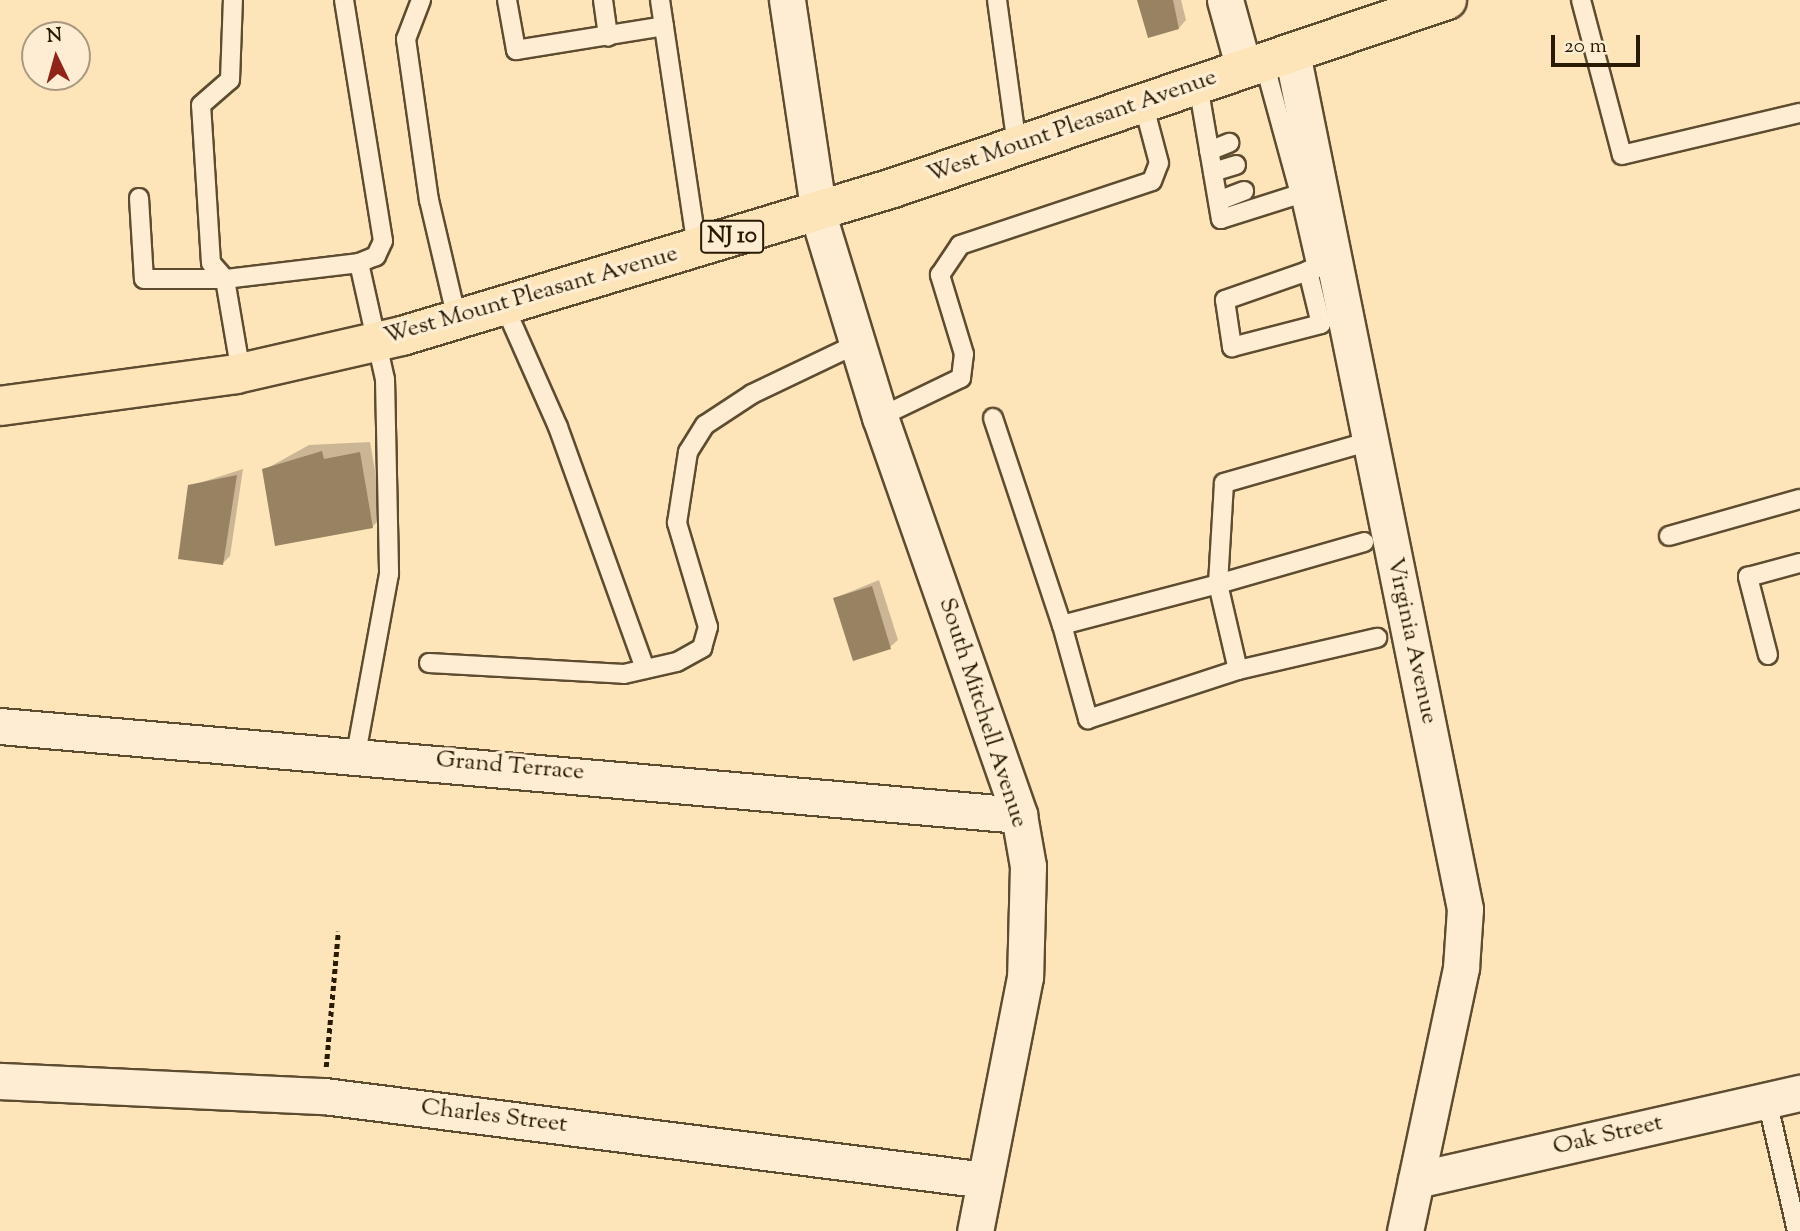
<!DOCTYPE html>
<html>
<head>
<meta charset="utf-8">
<style>
	body { margin:0 }
	#map { position:relative; width:1800px; height:1231px; overflow:hidden; background:#fde4b9; font-family:"Sorts Mill Goudy",serif }
	div>[style] { position:absolute }
	[style*='--x'] { left:calc(var(--x)*1px); top:calc(var(--y)*1px); width:calc(var(--w)*1px); rotate:calc(var(--a)*1deg) }
	.shadow>* { inset:0; background:#0003 }
	.building>* { inset:0; background:#978362 }
	.path>* { height:4.5px; margin-top:-2.25px; transform-origin:0; background:repeating-linear-gradient(90deg,#291a04 0 5px,transparent 0 8.5px) }
	.roads { filter:drop-shadow(2px 0 #5e4c31) drop-shadow(-2px 0 #5e4c31) drop-shadow(0 2px #5e4c31) drop-shadow(0 -2px #5e4c31) }
	.lane>* { height:18px; margin:-9px; padding:0 9px; transform-origin:9px; border-radius:9px; background:#feedd2 }
	.street>* { height:35px; margin:-17.5px; padding:0 17.5px; transform-origin:17.5px; border-radius:17.5px; background:#feedd2 }
	.primary>* { height:38px; margin:-19px; padding:0 19px; transform-origin:19px; border-radius:19px; background:#fde4b9 }
	span { translate:-50% -50%; white-space:nowrap; text-align:center; line-height:1.15; -webkit-text-stroke:7px #feedd2; paint-order:stroke }
	.shield-label span { padding:2px 5px; background:#feedd2; border:2px solid; border-radius:5px; -webkit-text-stroke-width:0 }
	.shield-label { font-size:23px; color:#291a04; font-weight:700 }
	.street-label { font-size:24px; color:#291a04 }
	.north { position:absolute; left:21px; top:21px; width:70px; height:70px; box-sizing:border-box; background:#feedd2; border:2px solid #a99980; border-radius:50%; rotate:355deg; font-size:19px; font-weight:700; line-height:28px; text-align:center; color:#291a04 }
	.north::after { content:''; display:block; margin:auto; width:24px; height:32px; background:#8f2418; clip-path:polygon(50% 0,100% 100%,50% 72%,0 100%) }
	.scale { position:absolute; left:1551px; top:35px; width:89px; height:32px; box-sizing:border-box; border:4px solid #291a04; border-top:0; padding-left:9px; font-size:21px; line-height:24px; white-space:nowrap; color:#291a04; -webkit-text-stroke:5px #feedd2; paint-order:stroke }
</style>
</head>
<body>
<div id="map">
	<div class="shadow">
		<i style="clip-path:polygon(1139px 0,1181px 0,1186px 20px,1179px 28px)"></i>
		<i style="clip-path:polygon(370px 442px,383px 516px,372px 527px,264px 470px,309px 445px)"></i>
		<i style="clip-path:polygon(243px 469px,230px 556px,223px 563px,190px 486px)"></i>
		<i style="clip-path:polygon(879px 580px,898px 640px,890px 647px,835px 598px)"></i>
	</div>
	<div class="building">
		<i style="clip-path:polygon(1137px 0,1173px 0,1179px 29px,1148px 38px)"></i>
		<i style="clip-path:polygon(322px 451px,324px 459px,360px 452px,373px 528px,275px 546px,262px 469px)"></i>
		<i style="clip-path:polygon(237px 475px,223px 565px,178px 559px,188px 485px)"></i>
		<i style="clip-path:polygon(872px 586px,891px 649px,853px 661px,833px 598px)"></i>
	</div>
	<div class="path">
		<i style="--x:326;--y:1067;--w:136;--a:-84.9"></i>
	</div>
	<div class="roads">
		<div class="lane">
			<i style="--x:344;--y:0;--w:244;--a:80.8"></i>
			<i style="--x:383;--y:241;--w:17;--a:115"></i>
			<i style="--x:376;--y:256;--w:18;--a:158"></i>
			<i style="--x:421;--y:0;--w:42;--a:111"></i>
			<i style="--x:406;--y:39;--w:163;--a:81.9"></i>
			<i style="--x:429;--y:200;--w:122;--a:76.8"></i>
			<i style="--x:507;--y:0;--w:51;--a:79.8"></i>
			<i style="--x:516;--y:50;--w:150;--a:-9.2"></i>
			<i style="--x:603;--y:0;--w:37;--a:82"></i>
			<i style="--x:660;--y:0;--w:250;--a:81.5"></i>
			<i style="--x:997;--y:0;--w:147;--a:82.2"></i>
			<i style="--x:1581;--y:0;--w:160;--a:75.2"></i>
			<i style="--x:1622;--y:155;--w:183;--a:-13.3"></i>
			<i style="--x:1198;--y:85;--w:136;--a:80.3"></i>
			<i style="--x:1221;--y:219;--w:83;--a:-17.6"></i>
			<i style="--x:1300;--y:194;--w:137;--a:-105.3"></i>
			<i style="--x:1209;--y:151;--w:22;--a:-22"></i>
			<i style="--x:1213;--y:172;--w:24;--a:-17"></i>
			<i style="--x:1300;--y:194;--w:76;--a:77.1"></i>
			<i style="--x:1317;--y:268;--w:9;--a:162"></i>
			<i style="--x:1308;--y:271;--w:88;--a:160.7"></i>
			<i style="--x:1225;--y:300;--w:48;--a:81.5"></i>
			<i style="--x:1232;--y:347;--w:92;--a:-14.5"></i>
			<i style="--x:1321;--y:324;--w:55;--a:-103.8"></i>
			<i style="--x:139;--y:198;--w:81;--a:86.5"></i>
			<i style="--x:144;--y:279;--w:81;--a:0"></i>
			<i style="--x:1218;--y:201;--w:28;--a:-21"></i>
			<i style="--x:225;--y:279;--w:21;--a:-131"></i>
			<i style="--x:211;--y:263;--w:158;--a:-93.6"></i>
			<i style="--x:201;--y:105;--w:38;--a:-41"></i>
			<i style="--x:230;--y:80;--w:80;--a:-87.9"></i>
			<i style="--x:504;--y:305;--w:133;--a:66.1"></i>
			<i style="--x:558;--y:427;--w:257;--a:70.2"></i>
			<i style="--x:241;--y:373;--w:95;--a:-99.7"></i>
			<i style="--x:225;--y:279;--w:135;--a:-6.8"></i>
			<i style="--x:359;--y:263;--w:119;--a:77.4"></i>
			<i style="--x:385;--y:379;--w:195;--a:88.8"></i>
			<i style="--x:389;--y:574;--w:182;--a:100.4"></i>
			<i style="--x:880;--y:417;--w:90;--a:-25.7"></i>
			<i style="--x:961;--y:378;--w:24;--a:-83"></i>
			<i style="--x:964;--y:354;--w:83;--a:-106.9"></i>
			<i style="--x:940;--y:275;--w:36;--a:-56"></i>
			<i style="--x:960;--y:245;--w:202;--a:-18.4"></i>
			<i style="--x:1152;--y:181;--w:19;--a:-69"></i>
			<i style="--x:1159;--y:163;--w:62;--a:-104.9"></i>
			<i style="--x:993;--y:418;--w:218;--a:71.6"></i>
			<i style="--x:1062;--y:625;--w:161;--a:-14.7"></i>
			<i style="--x:1218;--y:584;--w:101;--a:-86.6"></i>
			<i style="--x:1224;--y:483;--w:152;--a:-16"></i>
			<i style="--x:1669;--y:536;--w:136;--a:-15.8"></i>
			<i style="--x:1062;--y:625;--w:98;--a:74.5"></i>
			<i style="--x:1088;--y:719;--w:158;--a:-18.1"></i>
			<i style="--x:1238;--y:670;--w:143;--a:-13"></i>
			<i style="--x:1768;--y:655;--w:81;--a:-104.4"></i>
			<i style="--x:1748;--y:577;--w:54;--a:-15.1"></i>
			<i style="--x:429;--y:663;--w:195;--a:3.2"></i>
			<i style="--x:624;--y:674;--w:54;--a:-12.8"></i>
			<i style="--x:677;--y:662;--w:29;--a:-29"></i>
			<i style="--x:702;--y:648;--w:22;--a:-74"></i>
			<i style="--x:708;--y:627;--w:109;--a:-106.6"></i>
			<i style="--x:677;--y:523;--w:72;--a:-81.2"></i>
			<i style="--x:688;--y:452;--w:32;--a:-58"></i>
			<i style="--x:705;--y:425;--w:56;--a:-33.4"></i>
			<i style="--x:752;--y:394;--w:116;--a:-25.5"></i>
			<i style="--x:1238;--y:670;--w:88;--a:-103.1"></i>
			<i style="--x:1218;--y:584;--w:152;--a:-16"></i>
			<i style="--x:1767;--y:1100;--w:134;--a:77.1"></i>
		</div>
		<div class="street">
			<i style="--x:787;--y:0;--w:223;--a:81.5"></i>
			<i style="--x:820;--y:221;--w:205;--a:73"></i>
			<i style="--x:880;--y:417;--w:422;--a:70.7"></i>
			<i style="--x:1019;--y:815;--w:52;--a:80"></i>
			<i style="--x:1028;--y:866;--w:111;--a:91.5"></i>
			<i style="--x:1025;--y:977;--w:259;--a:101.1"></i>
			<i style="--x:1225;--y:0;--w:72;--a:74.6"></i>
			<i style="--x:1292;--y:53;--w:873;--a:78.57"></i>
			<i style="--x:1465;--y:909;--w:59;--a:93.9"></i>
			<i style="--x:1461;--y:968;--w:269;--a:102"></i>
			<i style="--x:0;--y:726;--w:1023;--a:4.99"></i>
			<i style="--x:0;--y:1081;--w:324;--a:2.7"></i>
			<i style="--x:324;--y:1096;--w:666;--a:7.24"></i>
			<i style="--x:1416;--y:1180;--w:394;--a:-12.8"></i>
		</div>
		<div class="primary">
			<i style="--x:0;--y:406;--w:238;--a:-7.7"></i>
			<i style="--x:236;--y:374;--w:170;--a:-12.9"></i>
			<i style="--x:402;--y:336;--w:513;--a:-16.77"></i>
			<i style="--x:893;--y:188;--w:585;--a:-18.74"></i>
		</div>
	</div>
	<div class="shield-label">
		<span style="left:732px;top:237px">NJ 10</span>
	</div>
	<div class="street-label">
		<span style="left:1072px;top:127px;rotate:-19deg">West Mount Pleasant Avenue</span>
		<span style="left:531px;top:296px;rotate:-16deg">West Mount Pleasant Avenue</span>
		<span style="left:1411px;top:641px;rotate:78deg">Virginia Avenue</span>
		<span style="left:982px;top:713px;rotate:72deg">South Mitchell Avenue</span>
		<span style="left:510px;top:767px;rotate:5deg">Grand Terrace</span>
		<span style="left:494px;top:1117px;rotate:7deg">Charles Street</span>
		<span style="left:1608px;top:1136px;rotate:-13deg">Oak Street</span>
	</div>
	<div class="north">N</div>
	<div class="scale">20 m</div>
</div>
</body>
</html>
